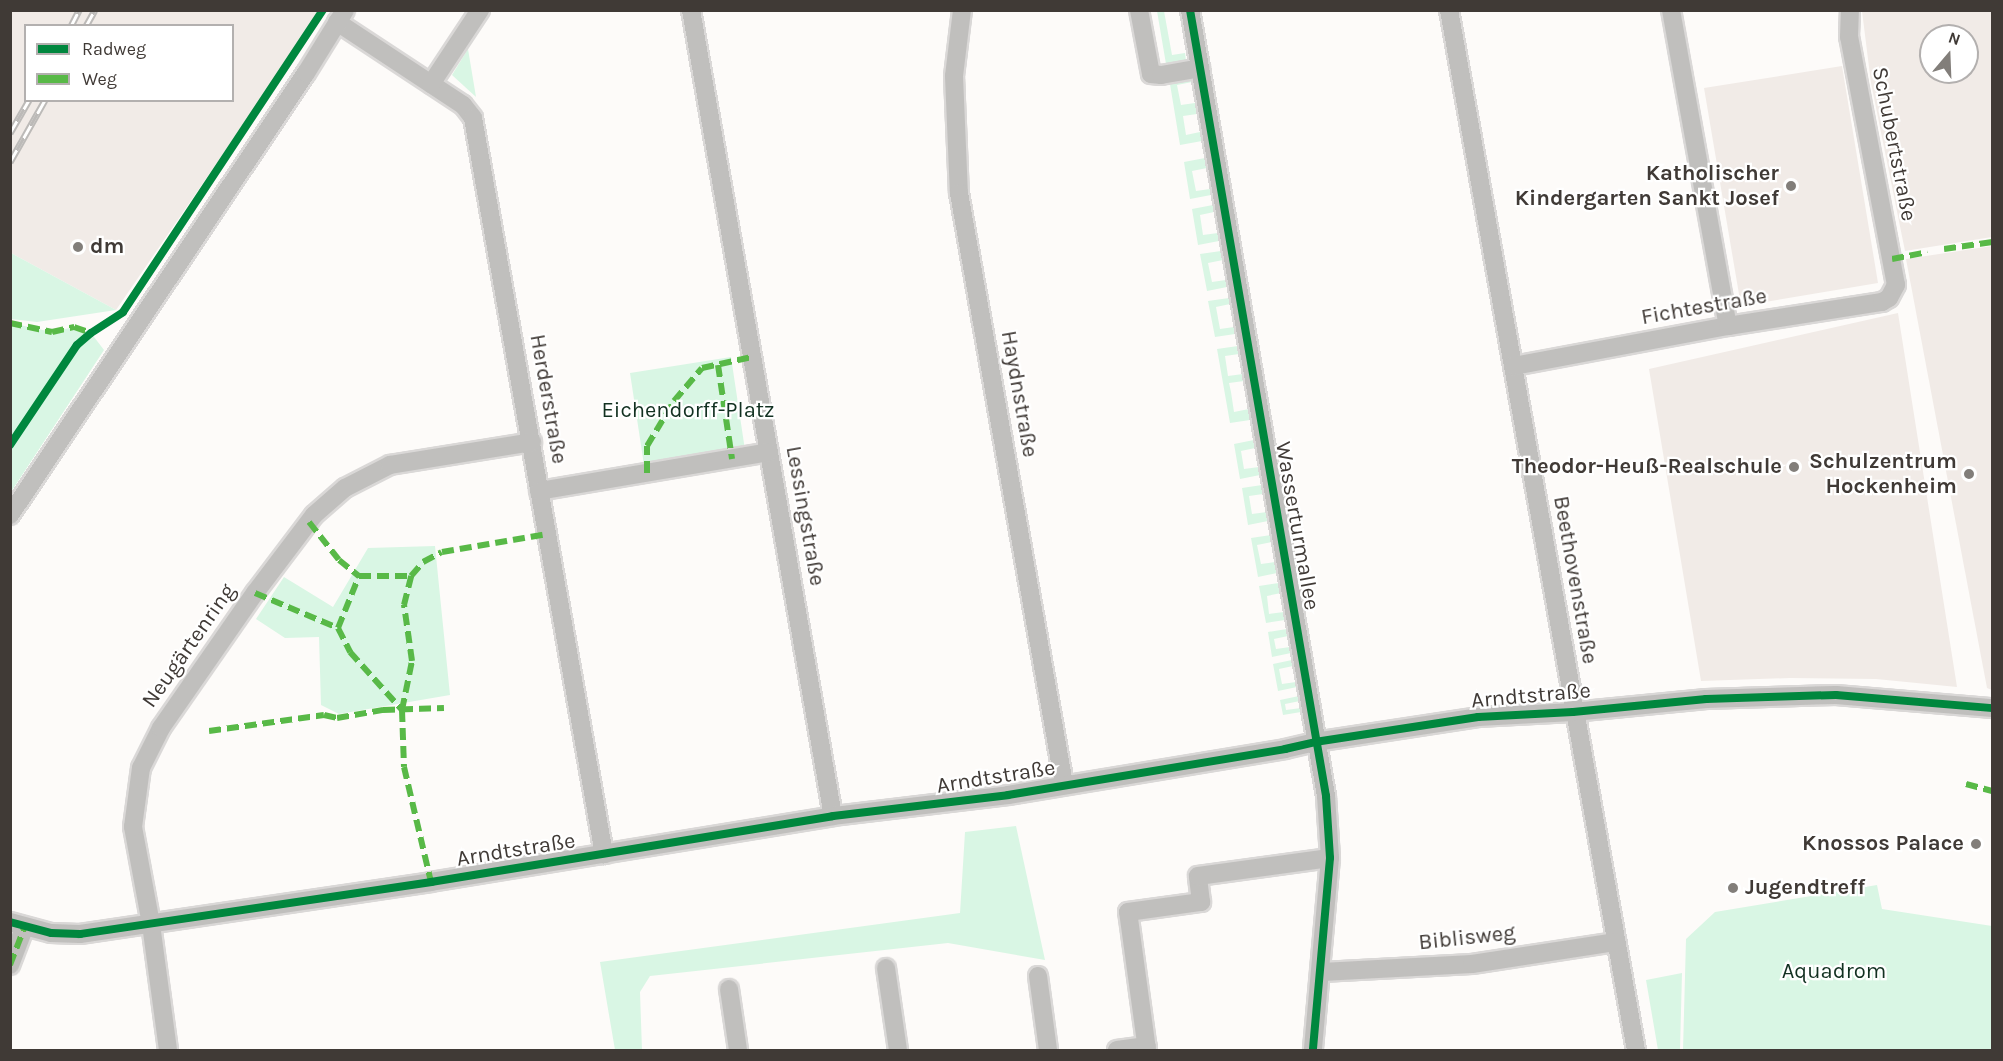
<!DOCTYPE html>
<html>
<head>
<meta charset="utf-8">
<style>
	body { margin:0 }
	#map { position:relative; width:2003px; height:1061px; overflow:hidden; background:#fdfbf9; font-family:Karla,sans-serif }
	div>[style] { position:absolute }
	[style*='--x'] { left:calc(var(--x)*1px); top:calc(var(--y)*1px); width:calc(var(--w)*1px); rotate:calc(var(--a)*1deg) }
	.built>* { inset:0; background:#f1ebe7 }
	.green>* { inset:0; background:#d9f6e4 }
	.roads { filter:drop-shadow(2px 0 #dad8d7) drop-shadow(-2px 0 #dad8d7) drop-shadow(0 2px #dad8d7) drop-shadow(0 -2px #dad8d7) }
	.minor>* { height:18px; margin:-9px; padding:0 9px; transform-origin:9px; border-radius:9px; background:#c0bfbd }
	.rail>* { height:7px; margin-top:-3.5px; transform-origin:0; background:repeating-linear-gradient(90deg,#fff 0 14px,#bcbab8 0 28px); box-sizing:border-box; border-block:2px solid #bcbab8 }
	.quiet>* { height:6px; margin-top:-3px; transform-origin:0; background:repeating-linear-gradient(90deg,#58b947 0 12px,transparent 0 18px) }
	.cycleway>* { height:8px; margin:-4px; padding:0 4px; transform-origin:4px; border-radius:4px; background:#00873e }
	.dots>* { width:16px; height:16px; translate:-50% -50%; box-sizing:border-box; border:3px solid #fff; border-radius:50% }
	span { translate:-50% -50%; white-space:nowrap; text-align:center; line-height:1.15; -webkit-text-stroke:4.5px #fff; paint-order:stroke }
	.street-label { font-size:22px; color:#403a36 }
	.poi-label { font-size:22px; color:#403a36; font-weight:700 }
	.right { translate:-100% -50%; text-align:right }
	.left { translate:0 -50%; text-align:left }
	.park-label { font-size:22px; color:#123121 }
	.frame { position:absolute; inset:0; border:12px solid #403a36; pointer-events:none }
	.legend { position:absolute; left:24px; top:24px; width:210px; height:78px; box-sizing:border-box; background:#fff; border:2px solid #b3b0af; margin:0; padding:8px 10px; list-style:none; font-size:18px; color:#403a36 }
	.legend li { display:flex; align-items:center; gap:12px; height:30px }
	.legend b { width:30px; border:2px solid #b3b0af }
	.north { position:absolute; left:1919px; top:24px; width:60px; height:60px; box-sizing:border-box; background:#fff; border:2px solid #b3b0af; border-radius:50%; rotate:19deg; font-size:16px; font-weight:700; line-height:24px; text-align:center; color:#403a36 }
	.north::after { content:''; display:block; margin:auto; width:21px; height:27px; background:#827e7a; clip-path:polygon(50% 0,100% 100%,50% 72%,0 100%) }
</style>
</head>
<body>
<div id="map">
	<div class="built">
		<i style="clip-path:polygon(evenodd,10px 11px,321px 11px,116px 310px,11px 253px,10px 11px,26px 26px,232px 26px,232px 100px,26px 100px,26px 26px)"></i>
		<i style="clip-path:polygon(evenodd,1862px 11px,1992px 11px,1992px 237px,1905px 251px,1871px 83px,1862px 11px,1931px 36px,1967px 36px,1967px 72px,1931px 72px,1931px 36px)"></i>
		<i style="clip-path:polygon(1842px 66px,1878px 283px,1741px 306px,1704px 88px)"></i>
		<i style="clip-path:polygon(1992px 246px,1992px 690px,1987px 688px,1906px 259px)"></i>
		<i style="clip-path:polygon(1898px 313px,1957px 687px,1876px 679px,1790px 678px,1701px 681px,1649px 369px)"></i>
	</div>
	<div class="green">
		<i style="clip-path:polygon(1157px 11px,1164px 11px,1172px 55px,1185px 53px,1186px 61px,1166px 64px)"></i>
		<i style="clip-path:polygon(468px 49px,476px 97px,452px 75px)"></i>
		<i style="clip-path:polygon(1190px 75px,1192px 82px,1177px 85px,1181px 105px,1195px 103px,1197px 114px,1183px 116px,1186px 135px,1200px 132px,1202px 141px,1180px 145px,1169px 78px)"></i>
		<i style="clip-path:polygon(1205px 158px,1207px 168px,1192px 171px,1196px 191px,1210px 189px,1211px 195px,1190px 199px,1184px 162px)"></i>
		<i style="clip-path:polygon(1213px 205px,1214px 212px,1200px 215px,1203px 235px,1218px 233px,1219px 241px,1198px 245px,1192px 209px)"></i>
		<i style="clip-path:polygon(1221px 251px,1223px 260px,1208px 263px,1212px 282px,1226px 280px,1227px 287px,1207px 291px,1200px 254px)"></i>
		<i style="clip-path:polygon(11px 253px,116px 310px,37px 322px,11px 319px)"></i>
		<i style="clip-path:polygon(1229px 298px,1230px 304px,1216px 307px,1220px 329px,1234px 327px,1235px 334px,1215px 337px,1208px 301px)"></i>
		<i style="clip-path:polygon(11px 323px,52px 332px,74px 327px,91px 333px,104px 350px,11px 492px)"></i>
		<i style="clip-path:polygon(1238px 346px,1239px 354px,1225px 356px,1228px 376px,1243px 374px,1244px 381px,1229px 383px,1231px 392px,1234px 412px,1249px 409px,1250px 420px,1230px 423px,1217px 349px)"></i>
		<i style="clip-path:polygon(731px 357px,745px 450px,644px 465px,630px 373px)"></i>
		<i style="clip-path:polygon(1254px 440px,1255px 448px,1241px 451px,1244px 469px,1259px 467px,1260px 475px,1240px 479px,1234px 444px)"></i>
		<i style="clip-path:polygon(1262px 485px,1263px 494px,1249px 496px,1252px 514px,1267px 512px,1268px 521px,1248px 525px,1242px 488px)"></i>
		<i style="clip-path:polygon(1271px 535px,1272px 542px,1257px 545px,1261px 564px,1275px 562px,1277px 573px,1258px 577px,1251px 538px)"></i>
		<i style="clip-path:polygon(435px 546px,450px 695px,339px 714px,321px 705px,319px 637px,285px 638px,256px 619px,284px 577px,333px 607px,368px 548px)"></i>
		<i style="clip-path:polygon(1279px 583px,1281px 593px,1267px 596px,1269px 614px,1284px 612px,1285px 620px,1266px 623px,1259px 586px)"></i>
		<i style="clip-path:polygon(1287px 629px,1288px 636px,1274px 639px,1276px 649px,1290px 647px,1291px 653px,1272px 657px,1268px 632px)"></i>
		<i style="clip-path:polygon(1292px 660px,1293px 666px,1279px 669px,1282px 684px,1296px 682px,1297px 687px,1278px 691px,1273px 664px)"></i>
		<i style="clip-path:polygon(1299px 696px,1300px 701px,1285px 704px,1286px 710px,1301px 708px,1301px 712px,1283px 715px,1280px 700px)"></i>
		<i style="clip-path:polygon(1016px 826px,1045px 960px,948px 943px,650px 976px,640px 992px,642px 1050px,615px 1050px,600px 962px,960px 913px,965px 832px)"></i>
		<i style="clip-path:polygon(1877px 885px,1882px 909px,1992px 926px,1992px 1050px,1683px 1050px,1686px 939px,1715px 912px)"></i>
		<i style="clip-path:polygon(1682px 973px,1680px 1050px,1658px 1050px,1646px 980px)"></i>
	</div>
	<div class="roads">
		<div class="minor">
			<i style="--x:691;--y:10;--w:818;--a:80.01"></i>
			<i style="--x:962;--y:10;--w:66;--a:96.9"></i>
			<i style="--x:954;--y:76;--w:117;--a:87.6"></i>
			<i style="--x:959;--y:193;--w:600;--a:79.93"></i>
			<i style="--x:1139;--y:10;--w:65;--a:79.4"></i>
			<i style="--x:1151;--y:74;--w:10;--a:6"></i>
			<i style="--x:1161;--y:75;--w:40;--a:-10"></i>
			<i style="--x:1190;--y:10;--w:798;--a:80.18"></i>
			<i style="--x:1326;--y:796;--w:62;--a:86.3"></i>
			<i style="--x:1330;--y:858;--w:193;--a:95.1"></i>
			<i style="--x:1449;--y:10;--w:1057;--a:79.81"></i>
			<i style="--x:1671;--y:10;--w:321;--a:79.8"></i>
			<i style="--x:337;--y:22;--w:151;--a:33.4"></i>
			<i style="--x:463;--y:105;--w:16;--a:52"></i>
			<i style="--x:473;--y:118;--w:748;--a:79.91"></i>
			<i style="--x:431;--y:84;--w:89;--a:-56.5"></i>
			<i style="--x:1514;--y:366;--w:218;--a:-10.6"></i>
			<i style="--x:1728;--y:326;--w:156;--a:-8.9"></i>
			<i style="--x:1882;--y:302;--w:8;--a:-30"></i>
			<i style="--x:1889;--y:298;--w:15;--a:-62"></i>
			<i style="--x:1896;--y:285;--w:252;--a:-100.7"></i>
			<i style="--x:1849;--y:37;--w:27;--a:-88"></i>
			<i style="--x:539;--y:491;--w:233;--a:-9.6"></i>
			<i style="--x:10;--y:515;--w:532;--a:-56.19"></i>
			<i style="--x:306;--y:73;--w:74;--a:-58.2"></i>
			<i style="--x:10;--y:922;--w:42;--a:15"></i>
			<i style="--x:51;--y:933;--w:29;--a:2"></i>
			<i style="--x:80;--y:934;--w:355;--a:-8.4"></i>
			<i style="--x:431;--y:882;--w:407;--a:-9.3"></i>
			<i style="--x:833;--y:816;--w:176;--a:-6.8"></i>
			<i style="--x:1008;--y:795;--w:281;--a:-9.4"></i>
			<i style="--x:1285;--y:749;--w:31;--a:-13"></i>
			<i style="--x:1315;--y:742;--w:165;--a:-8.7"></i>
			<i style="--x:1478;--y:717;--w:95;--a:-3"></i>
			<i style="--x:1573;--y:712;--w:134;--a:-5.6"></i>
			<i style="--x:1706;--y:699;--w:130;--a:-1.8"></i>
			<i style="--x:1836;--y:695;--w:157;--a:4.8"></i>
			<i style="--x:10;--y:965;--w:40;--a:-69"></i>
			<i style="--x:886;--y:968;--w:83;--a:81.7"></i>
			<i style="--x:1322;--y:972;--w:150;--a:-3.1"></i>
			<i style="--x:1472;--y:964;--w:146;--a:-8.7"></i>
			<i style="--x:1038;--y:976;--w:75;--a:82.3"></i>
			<i style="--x:729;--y:989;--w:62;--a:81.6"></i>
			<i style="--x:168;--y:1050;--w:127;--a:-97.7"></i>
			<i style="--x:151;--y:924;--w:99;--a:-100.5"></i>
			<i style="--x:133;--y:827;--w:60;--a:-82.3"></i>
			<i style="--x:141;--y:768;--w:45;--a:-63.4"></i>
			<i style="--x:161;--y:728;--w:165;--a:-55.2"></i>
			<i style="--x:255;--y:593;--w:98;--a:-52.9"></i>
			<i style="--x:314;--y:515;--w:41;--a:-41.1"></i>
			<i style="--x:345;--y:488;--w:51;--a:-27.1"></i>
			<i style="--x:390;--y:465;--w:144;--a:-9.2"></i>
			<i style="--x:1117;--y:1050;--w:30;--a:-8"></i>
			<i style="--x:1147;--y:1050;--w:139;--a:-97.8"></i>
			<i style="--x:1128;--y:912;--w:74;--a:-7.8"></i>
			<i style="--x:1201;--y:902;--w:26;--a:-97"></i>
			<i style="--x:1198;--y:876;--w:133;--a:-7.8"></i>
		</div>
	</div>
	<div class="rail">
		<i style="--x:71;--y:26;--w:18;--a:-63"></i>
		<i style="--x:86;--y:26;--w:18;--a:-61"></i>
		<i style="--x:10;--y:133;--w:38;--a:-60"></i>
		<i style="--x:10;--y:162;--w:71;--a:-60.6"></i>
	</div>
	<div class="quiet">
		<i style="--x:1944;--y:249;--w:49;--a:-8.3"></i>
		<i style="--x:1892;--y:259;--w:36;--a:-11"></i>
		<i style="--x:10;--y:323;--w:43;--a:12.1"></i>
		<i style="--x:52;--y:332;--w:23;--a:-13"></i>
		<i style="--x:74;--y:327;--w:18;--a:19"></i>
		<i style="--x:718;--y:365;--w:95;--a:81.5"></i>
		<i style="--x:647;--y:473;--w:27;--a:-90"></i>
		<i style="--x:647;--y:446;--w:52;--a:-59"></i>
		<i style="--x:674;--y:401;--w:43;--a:-49.7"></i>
		<i style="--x:702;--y:368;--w:51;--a:-12.4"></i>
		<i style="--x:309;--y:522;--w:48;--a:51.7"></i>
		<i style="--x:339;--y:560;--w:26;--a:39"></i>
		<i style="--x:359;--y:576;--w:52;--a:0"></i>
		<i style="--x:255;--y:593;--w:90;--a:22.9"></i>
		<i style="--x:338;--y:628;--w:27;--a:63"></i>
		<i style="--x:350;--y:652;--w:78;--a:48.1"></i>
		<i style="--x:402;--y:710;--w:50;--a:-78.5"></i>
		<i style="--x:412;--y:661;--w:57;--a:-98.1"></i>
		<i style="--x:404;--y:605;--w:30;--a:-76"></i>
		<i style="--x:411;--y:576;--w:18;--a:-49"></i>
		<i style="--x:423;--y:562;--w:21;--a:-28"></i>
		<i style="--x:442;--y:552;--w:107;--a:-9.7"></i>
		<i style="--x:338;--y:628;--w:56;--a:-68"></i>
		<i style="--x:402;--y:710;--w:57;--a:88"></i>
		<i style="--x:404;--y:767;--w:118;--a:76.8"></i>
		<i style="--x:209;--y:731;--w:116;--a:-7.9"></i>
		<i style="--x:324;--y:715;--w:13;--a:13"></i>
		<i style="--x:337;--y:718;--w:47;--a:-9.9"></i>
		<i style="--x:383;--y:710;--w:61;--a:-1.9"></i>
		<i style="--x:1966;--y:784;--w:27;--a:15"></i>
		<i style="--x:10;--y:965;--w:40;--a:-69"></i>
	</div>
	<div class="cycleway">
		<i style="--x:1190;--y:10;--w:798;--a:80.18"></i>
		<i style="--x:1326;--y:796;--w:62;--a:86.3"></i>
		<i style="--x:1330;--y:858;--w:193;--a:95.1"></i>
		<i style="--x:10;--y:445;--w:120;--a:-56.2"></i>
		<i style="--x:77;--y:345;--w:18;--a:-41"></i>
		<i style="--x:91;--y:333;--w:38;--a:-33"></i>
		<i style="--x:123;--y:312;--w:362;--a:-56.5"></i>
		<i style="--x:10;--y:922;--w:42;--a:15"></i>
		<i style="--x:51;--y:933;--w:29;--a:2"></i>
		<i style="--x:80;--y:934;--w:355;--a:-8.4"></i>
		<i style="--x:431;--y:882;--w:407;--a:-9.3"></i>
		<i style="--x:833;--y:816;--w:176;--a:-6.8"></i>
		<i style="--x:1008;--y:795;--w:281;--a:-9.4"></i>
		<i style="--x:1285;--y:749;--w:31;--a:-13"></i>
		<i style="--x:1315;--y:742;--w:165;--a:-8.7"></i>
		<i style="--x:1478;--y:717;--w:95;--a:-3"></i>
		<i style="--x:1573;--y:712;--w:134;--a:-5.6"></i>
		<i style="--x:1706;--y:699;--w:130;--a:-1.8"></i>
		<i style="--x:1836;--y:695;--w:157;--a:4.8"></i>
	</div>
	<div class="dots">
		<i style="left:1791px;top:186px;background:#827e7a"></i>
		<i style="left:78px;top:247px;background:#827e7a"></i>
		<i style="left:1794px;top:467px;background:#827e7a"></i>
		<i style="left:1969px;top:474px;background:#827e7a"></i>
		<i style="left:1976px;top:844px;background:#827e7a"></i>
		<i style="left:1733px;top:888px;background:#827e7a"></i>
	</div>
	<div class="street-label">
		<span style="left:1894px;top:144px;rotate:79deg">Schubertstraße</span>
		<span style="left:1704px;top:307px;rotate:-10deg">Fichtestraße</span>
		<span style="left:1019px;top:394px;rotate:80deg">Haydnstraße</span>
		<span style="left:548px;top:399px;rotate:80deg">Herderstraße</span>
		<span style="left:805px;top:516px;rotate:80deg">Lessingstraße</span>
		<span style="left:1297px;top:526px;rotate:80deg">Wasserturmallee</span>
		<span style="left:1575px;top:580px;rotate:80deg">Beethovenstraße</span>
		<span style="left:189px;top:646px;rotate:-55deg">Neugärtenring</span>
		<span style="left:1531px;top:696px;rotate:-5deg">Arndtstraße</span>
		<span style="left:996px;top:777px;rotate:-9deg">Arndtstraße</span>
		<span style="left:516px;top:850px;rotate:-9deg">Arndtstraße</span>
		<span style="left:1467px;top:938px;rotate:-6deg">Biblisweg</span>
	</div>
	<div class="poi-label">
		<span class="right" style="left:1779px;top:186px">Katholischer<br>Kindergarten Sankt Josef</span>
		<span class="left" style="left:90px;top:247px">dm</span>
		<span class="right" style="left:1957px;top:474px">Schulzentrum<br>Hockenheim</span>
		<span class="right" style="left:1782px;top:467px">Theodor-Heuß-Realschule</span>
		<span class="right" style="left:1964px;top:844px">Knossos Palace</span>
		<span class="left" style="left:1745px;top:888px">Jugendtreff</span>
	</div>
	<div class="park-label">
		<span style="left:688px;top:411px">Eichendorff-Platz</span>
		<span style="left:1834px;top:972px">Aquadrom</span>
	</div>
	<div class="frame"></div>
	<ul class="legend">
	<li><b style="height:8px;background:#00873e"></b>Radweg</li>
	<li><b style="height:8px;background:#58b947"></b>Weg</li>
	</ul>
	<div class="north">N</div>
</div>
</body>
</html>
